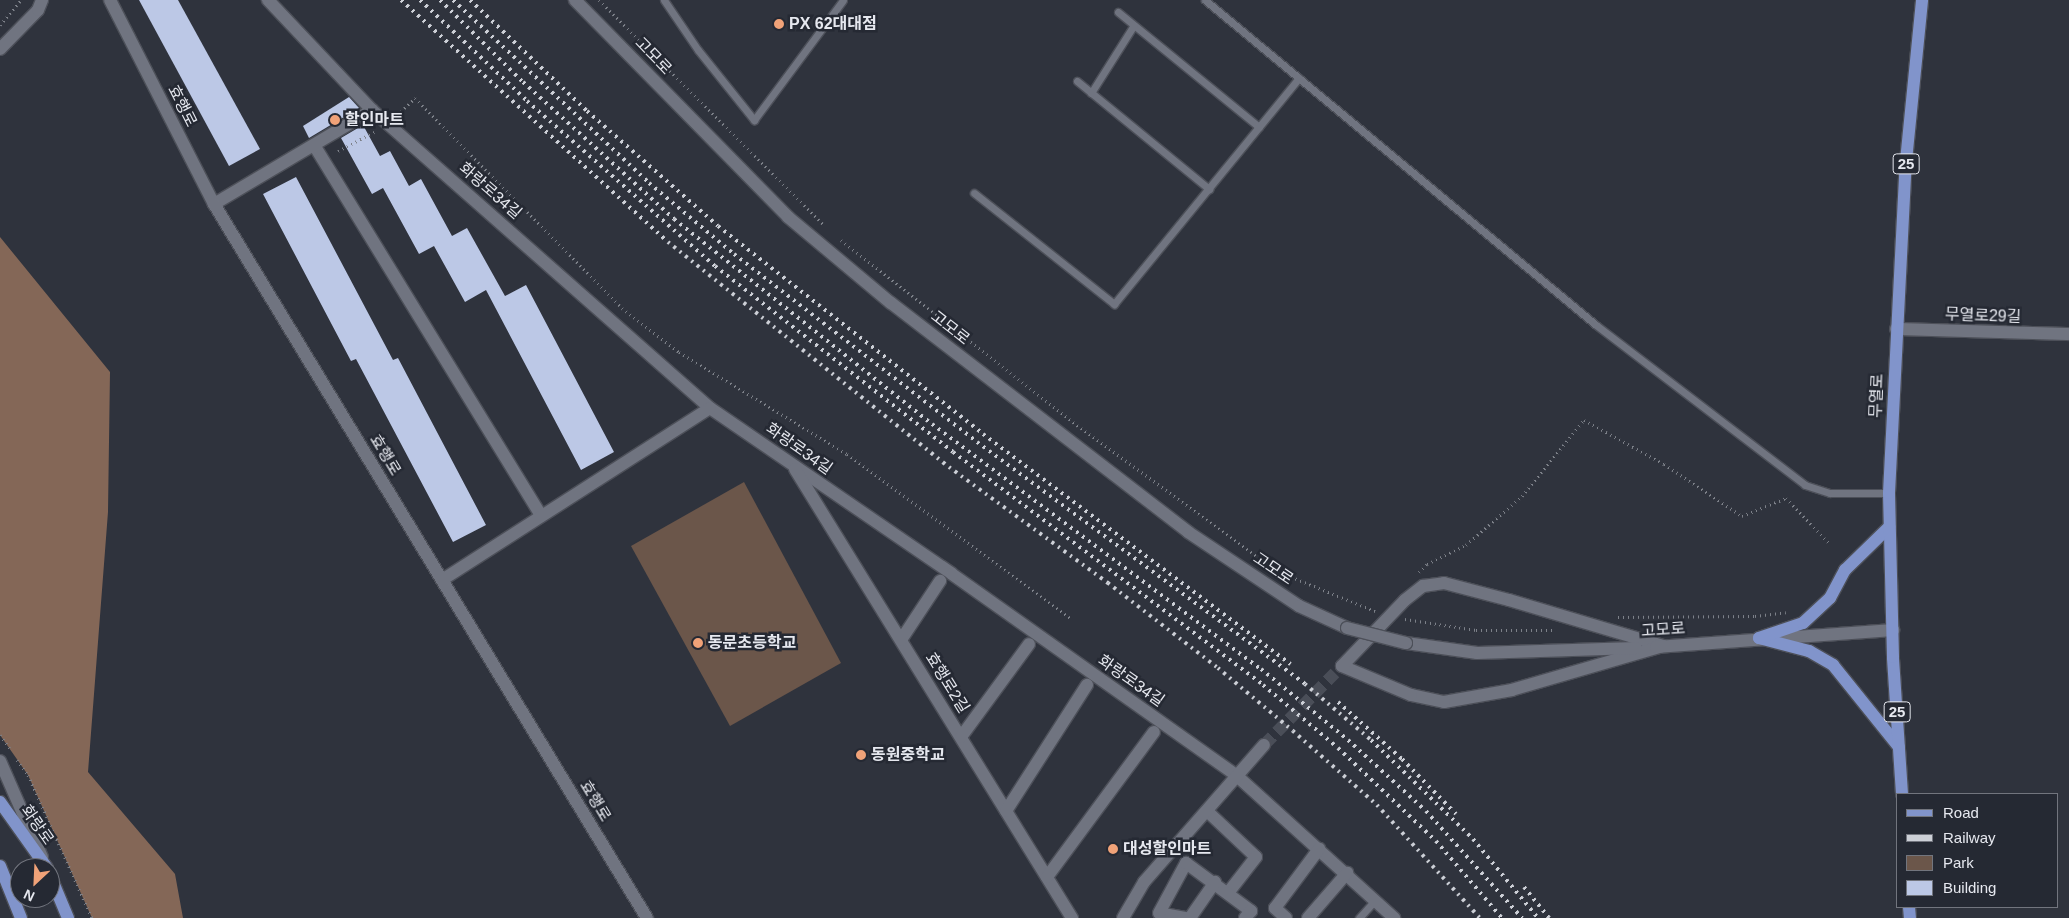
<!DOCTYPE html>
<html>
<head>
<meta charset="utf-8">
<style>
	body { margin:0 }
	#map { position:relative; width:2069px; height:918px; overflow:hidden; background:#2f333d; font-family:Helvetica,"Noto Sans KR",sans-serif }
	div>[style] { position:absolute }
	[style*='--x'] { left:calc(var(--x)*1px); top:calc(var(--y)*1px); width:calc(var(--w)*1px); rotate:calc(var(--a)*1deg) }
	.green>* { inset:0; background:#6b564a }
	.forest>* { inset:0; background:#846757 }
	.building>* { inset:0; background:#bcc8e6 }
	.street-tunnel>* { height:12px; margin-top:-6px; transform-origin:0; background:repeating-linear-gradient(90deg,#4a4e58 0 12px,transparent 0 18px) }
	.path>* { height:3px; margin-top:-1.5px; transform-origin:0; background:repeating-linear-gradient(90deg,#7d8189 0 1px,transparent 0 5px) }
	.roads { filter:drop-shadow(1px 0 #4d5059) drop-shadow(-1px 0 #4d5059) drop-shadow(0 1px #4d5059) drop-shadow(0 -1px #4d5059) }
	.lane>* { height:7px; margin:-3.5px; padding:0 3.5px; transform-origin:3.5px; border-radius:3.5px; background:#707480 }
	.street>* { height:12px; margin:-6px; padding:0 6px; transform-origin:6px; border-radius:6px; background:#707480 }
	.secondary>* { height:12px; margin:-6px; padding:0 6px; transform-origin:6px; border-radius:6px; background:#707480 }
	.primary>* { height:12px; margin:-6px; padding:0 6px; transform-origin:6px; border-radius:6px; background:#8194cb }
	.rail>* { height:4px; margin-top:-2px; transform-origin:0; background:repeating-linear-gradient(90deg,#cdd0d7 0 2.5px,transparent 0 7.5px) }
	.bridges { filter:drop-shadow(1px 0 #4d5059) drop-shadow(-1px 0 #4d5059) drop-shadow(0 1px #4d5059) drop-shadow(0 -1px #4d5059) }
	.secondary-bridge>* { height:12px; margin:-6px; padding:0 6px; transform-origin:6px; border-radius:6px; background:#707480 }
	.dots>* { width:14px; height:14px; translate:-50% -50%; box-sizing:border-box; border:2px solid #252933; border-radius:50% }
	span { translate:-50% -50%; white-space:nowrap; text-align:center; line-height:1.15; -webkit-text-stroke:5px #252933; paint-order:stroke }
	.shield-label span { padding:1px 4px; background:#252933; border:1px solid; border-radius:4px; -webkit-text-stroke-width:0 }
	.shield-label { font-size:15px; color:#e6e8ef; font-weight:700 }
	.poi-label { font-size:16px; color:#e6e8ef; font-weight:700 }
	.left { translate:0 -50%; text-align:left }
	.street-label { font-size:16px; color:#e6e8ef }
	.legend { position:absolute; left:1896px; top:793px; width:162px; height:115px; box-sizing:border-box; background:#252933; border:1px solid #72757e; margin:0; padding:6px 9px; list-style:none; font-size:15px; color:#e6e8ef }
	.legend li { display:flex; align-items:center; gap:10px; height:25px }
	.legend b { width:25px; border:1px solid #72757e }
	.north { position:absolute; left:10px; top:858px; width:50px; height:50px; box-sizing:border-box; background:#252933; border:1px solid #72757e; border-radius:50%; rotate:205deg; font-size:14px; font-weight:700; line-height:20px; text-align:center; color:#e6e8ef }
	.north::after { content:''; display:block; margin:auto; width:18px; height:22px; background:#f0a278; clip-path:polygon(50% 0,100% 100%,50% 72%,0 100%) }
</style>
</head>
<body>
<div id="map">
	<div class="green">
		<i style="clip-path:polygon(744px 482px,841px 663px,730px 726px,631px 546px)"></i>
	</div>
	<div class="forest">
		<i style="clip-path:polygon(0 237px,110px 372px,108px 512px,88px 772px,175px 874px,183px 918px,92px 918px,28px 775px,0 735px)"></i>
	</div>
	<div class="building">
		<i style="clip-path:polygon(139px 0,178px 0,260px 149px,229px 166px)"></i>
		<i style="clip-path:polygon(349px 97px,359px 108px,309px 138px,303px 126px)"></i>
		<i style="clip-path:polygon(363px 125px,380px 156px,390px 151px,409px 186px,421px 179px,452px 236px,467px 228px,505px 296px,526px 285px,614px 452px,581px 470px,486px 290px,465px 302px,434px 246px,419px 254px,383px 188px,372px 194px,341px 138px)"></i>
		<i style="clip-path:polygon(296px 177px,393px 360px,398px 358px,486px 525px,453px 542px,356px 359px,351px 361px,263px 194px)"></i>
	</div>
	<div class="street-tunnel">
		<i style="--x:1264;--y:745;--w:101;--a:-45.4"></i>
	</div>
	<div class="path">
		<i style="--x:599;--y:0;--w:320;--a:45"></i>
		<i style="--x:0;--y:25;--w:33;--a:-50"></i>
		<i style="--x:397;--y:115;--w:25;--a:-43"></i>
		<i style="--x:415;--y:98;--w:295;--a:45.4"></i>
		<i style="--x:622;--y:308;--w:72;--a:37.7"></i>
		<i style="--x:679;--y:352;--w:197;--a:31.3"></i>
		<i style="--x:847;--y:454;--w:279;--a:36.3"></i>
		<i style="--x:338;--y:151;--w:41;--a:-27.8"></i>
		<i style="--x:841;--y:240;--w:305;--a:38.1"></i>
		<i style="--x:1081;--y:428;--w:243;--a:36.1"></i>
		<i style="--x:1277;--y:571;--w:106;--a:22.2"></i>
		<i style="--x:1419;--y:572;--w:11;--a:-45"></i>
		<i style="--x:1427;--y:564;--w:43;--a:-26"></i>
		<i style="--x:1466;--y:545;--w:74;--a:-41.2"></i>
		<i style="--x:1522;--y:496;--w:98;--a:-50.8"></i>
		<i style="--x:1584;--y:420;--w:91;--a:28.8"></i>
		<i style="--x:1664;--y:464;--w:94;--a:33.7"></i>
		<i style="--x:1742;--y:516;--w:48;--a:-22.2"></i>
		<i style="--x:1786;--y:498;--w:61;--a:46.3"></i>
		<i style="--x:1618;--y:617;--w:137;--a:-0.4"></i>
		<i style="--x:1755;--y:616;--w:31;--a:-7"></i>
		<i style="--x:1405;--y:619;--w:72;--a:8.8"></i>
		<i style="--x:1476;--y:630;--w:79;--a:0"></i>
		<i style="--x:0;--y:735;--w:17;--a:54"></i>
		<i style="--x:17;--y:760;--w:19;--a:54"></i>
		<i style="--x:28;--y:775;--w:157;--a:65.9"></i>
	</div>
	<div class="roads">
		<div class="lane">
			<i style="--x:664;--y:0;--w:60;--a:55.8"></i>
			<i style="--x:698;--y:50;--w:90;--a:51.3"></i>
			<i style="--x:754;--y:120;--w:149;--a:-53.4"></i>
			<i style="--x:1205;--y:0;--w:508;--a:39.73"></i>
			<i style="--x:1596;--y:325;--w:263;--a:37.4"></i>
			<i style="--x:1805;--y:485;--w:26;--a:18"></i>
			<i style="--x:1830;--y:493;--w:59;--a:0"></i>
			<i style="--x:1118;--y:12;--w:182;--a:39.2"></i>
			<i style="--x:1077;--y:81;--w:171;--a:39.3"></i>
			<i style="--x:1091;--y:93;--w:80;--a:-57.7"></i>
			<i style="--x:974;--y:193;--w:179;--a:38.4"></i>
			<i style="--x:1114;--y:304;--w:292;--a:-50.7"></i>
			<i style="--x:1359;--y:918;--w:25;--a:-48"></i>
		</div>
		<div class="street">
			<i style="--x:268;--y:0;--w:151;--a:46.6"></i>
			<i style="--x:372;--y:110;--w:451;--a:41.4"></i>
			<i style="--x:710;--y:408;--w:293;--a:34.4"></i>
			<i style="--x:952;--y:574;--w:349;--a:35.3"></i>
			<i style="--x:1237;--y:776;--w:212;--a:42.1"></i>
			<i style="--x:0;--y:49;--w:54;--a:-45.7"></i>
			<i style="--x:38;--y:10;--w:11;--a:-68"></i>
			<i style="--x:314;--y:145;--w:435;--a:58.5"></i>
			<i style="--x:214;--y:204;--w:184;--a:-30.7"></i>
			<i style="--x:1896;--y:329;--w:173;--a:1.7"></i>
			<i style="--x:795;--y:469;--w:528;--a:58.33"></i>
			<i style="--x:442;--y:580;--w:318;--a:-32.7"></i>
			<i style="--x:901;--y:640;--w:71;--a:-56.5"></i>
			<i style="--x:961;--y:737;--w:115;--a:-53.8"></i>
			<i style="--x:1006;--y:811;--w:150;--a:-57.3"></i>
			<i style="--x:1207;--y:811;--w:67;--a:43.2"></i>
			<i style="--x:1256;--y:857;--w:46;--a:127.9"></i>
			<i style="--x:1047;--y:877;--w:180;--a:-53.6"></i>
			<i style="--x:1123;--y:918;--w:42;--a:-59.7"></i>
			<i style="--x:1144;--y:882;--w:182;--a:-48.8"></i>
			<i style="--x:1185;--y:918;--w:26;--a:-169"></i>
			<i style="--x:1159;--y:913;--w:57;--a:-61.6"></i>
			<i style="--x:1186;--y:863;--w:81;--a:36.4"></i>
			<i style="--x:1251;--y:911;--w:9;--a:131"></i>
			<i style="--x:1190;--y:918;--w:44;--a:-55.2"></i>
			<i style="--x:1286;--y:918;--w:15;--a:-138"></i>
			<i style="--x:1275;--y:908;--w:74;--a:-53.3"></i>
			<i style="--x:1308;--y:918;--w:60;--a:-49.1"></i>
		</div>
		<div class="secondary">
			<i style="--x:110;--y:0;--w:229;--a:63"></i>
			<i style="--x:214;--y:204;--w:835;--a:58.77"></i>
			<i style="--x:575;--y:0;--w:304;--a:45.5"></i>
			<i style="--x:788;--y:217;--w:134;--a:39.9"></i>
			<i style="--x:891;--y:303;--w:375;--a:37.6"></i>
			<i style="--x:1188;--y:532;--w:133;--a:33.7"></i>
			<i style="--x:1299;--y:606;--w:53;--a:24.6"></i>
			<i style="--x:1444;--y:583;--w:67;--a:14.7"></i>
			<i style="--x:1509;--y:600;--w:161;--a:16.6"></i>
			<i style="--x:1663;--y:646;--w:157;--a:163.8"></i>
			<i style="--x:1512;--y:690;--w:69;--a:170"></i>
			<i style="--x:1444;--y:702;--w:34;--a:-168"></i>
			<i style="--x:1411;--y:695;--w:75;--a:-157.2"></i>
			<i style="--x:1342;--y:666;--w:91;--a:-46.3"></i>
			<i style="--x:1405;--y:600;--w:23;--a:-38"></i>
			<i style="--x:1423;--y:586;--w:21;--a:-8"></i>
			<i style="--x:1406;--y:643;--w:72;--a:8"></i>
			<i style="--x:1477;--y:653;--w:159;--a:-1.8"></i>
			<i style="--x:1656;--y:647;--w:238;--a:-4.1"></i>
			<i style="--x:0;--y:761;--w:105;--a:66.4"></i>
		</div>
		<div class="primary">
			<i style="--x:1759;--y:638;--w:52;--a:14.6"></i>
			<i style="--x:1809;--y:651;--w:28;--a:30"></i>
			<i style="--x:1833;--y:665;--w:105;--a:51.2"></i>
			<i style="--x:1759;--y:638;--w:46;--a:-18.8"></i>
			<i style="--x:1803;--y:623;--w:37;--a:-43"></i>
			<i style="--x:1830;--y:598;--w:32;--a:-62"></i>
			<i style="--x:1845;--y:570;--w:62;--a:-44.3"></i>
			<i style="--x:1902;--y:794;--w:137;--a:-93.8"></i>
			<i style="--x:1893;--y:657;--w:164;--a:-91.4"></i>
			<i style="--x:1889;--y:493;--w:332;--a:-87.1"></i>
			<i style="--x:1906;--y:161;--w:162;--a:-84.3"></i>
			<i style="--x:0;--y:802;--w:81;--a:54.5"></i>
			<i style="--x:0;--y:866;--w:56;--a:68"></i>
			<i style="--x:50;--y:875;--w:47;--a:67.3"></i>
			<i style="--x:1909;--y:907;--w:11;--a:85"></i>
		</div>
	</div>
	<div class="rail">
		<i style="--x:401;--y:0;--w:360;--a:42.2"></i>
		<i style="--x:668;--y:242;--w:360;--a:38.7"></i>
		<i style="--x:949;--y:467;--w:197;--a:36.1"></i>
		<i style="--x:1108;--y:583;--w:139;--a:37.7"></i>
		<i style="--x:1218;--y:668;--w:98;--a:40"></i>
		<i style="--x:1293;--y:731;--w:112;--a:41.4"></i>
		<i style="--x:1377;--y:805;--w:153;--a:47.7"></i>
		<i style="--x:420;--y:0;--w:147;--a:43.3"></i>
		<i style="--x:527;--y:101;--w:250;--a:41.3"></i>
		<i style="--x:715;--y:266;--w:302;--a:38"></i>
		<i style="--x:953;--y:452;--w:388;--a:36.9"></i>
		<i style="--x:1263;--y:685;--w:98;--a:40"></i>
		<i style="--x:1338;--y:748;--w:135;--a:43.5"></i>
		<i style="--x:1436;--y:841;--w:101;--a:49.4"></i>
		<i style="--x:440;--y:0;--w:117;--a:44.7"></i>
		<i style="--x:523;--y:82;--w:204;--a:42.2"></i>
		<i style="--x:674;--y:219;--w:330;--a:38.5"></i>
		<i style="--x:932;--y:424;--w:410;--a:36.7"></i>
		<i style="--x:1261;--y:669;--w:112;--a:39.2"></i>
		<i style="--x:1348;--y:740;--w:105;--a:42.3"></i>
		<i style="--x:1426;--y:811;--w:144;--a:48.1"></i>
		<i style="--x:453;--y:0;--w:268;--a:43"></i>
		<i style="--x:649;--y:183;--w:111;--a:39.9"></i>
		<i style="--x:734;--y:254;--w:307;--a:37.7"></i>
		<i style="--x:977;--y:442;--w:408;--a:36.4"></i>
		<i style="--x:1305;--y:684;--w:87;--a:40.3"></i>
		<i style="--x:1371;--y:740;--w:142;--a:44.1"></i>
		<i style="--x:1473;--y:839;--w:102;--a:50.6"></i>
		<i style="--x:470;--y:0;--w:161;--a:43.5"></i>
		<i style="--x:587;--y:111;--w:174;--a:41.3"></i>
		<i style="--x:718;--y:226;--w:337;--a:38.1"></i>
		<i style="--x:983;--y:434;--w:384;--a:36.8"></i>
		<i style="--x:1338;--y:702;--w:86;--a:41.7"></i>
		<i style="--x:1402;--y:759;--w:77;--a:45.5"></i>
		<i style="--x:1524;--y:887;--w:40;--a:51"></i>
	</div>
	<div class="bridges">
		<div class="secondary-bridge">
			<i style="--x:1347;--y:628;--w:61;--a:14.3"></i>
		</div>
	</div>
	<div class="dots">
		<i style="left:779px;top:24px;background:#f0a278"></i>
		<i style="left:335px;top:120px;background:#f0a278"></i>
		<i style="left:698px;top:643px;background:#f0a278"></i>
		<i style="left:861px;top:755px;background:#f0a278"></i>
		<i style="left:1113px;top:849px;background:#f0a278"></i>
	</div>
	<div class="shield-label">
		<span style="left:1906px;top:164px">25</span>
		<span style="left:1897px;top:712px">25</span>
	</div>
	<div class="poi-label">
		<span class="left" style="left:789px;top:24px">PX 62대대점</span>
		<span class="left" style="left:345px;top:120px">할인마트</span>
		<span class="left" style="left:708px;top:643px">동문초등학교</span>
		<span class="left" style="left:871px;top:755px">동원중학교</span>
		<span class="left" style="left:1123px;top:849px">대성할인마트</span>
	</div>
	<div class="street-label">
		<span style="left:653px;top:56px;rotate:46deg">고모로</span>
		<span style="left:182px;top:106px;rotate:63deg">효행로</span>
		<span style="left:490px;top:191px;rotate:41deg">화랑로34길</span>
		<span style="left:1983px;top:316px;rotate:2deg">무열로29길</span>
		<span style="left:950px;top:328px;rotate:38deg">고모로</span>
		<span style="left:1877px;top:396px;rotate:-88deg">무열로</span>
		<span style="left:799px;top:449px;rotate:35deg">화랑로34길</span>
		<span style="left:385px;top:455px;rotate:59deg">효행로</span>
		<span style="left:1273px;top:569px;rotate:34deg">고모로</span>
		<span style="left:1663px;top:630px;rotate:-4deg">고모로</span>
		<span style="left:1131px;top:681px;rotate:35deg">화랑로34길</span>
		<span style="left:947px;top:683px;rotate:58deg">효행로2길</span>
		<span style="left:595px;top:801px;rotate:59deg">효행로</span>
		<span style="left:37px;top:825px;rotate:55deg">화랑로</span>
	</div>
	<ul class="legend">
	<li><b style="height:6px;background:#8194cb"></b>Road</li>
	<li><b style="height:6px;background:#cdd0d7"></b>Railway</li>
	<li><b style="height:14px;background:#6b564a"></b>Park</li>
	<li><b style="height:14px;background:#bcc8e6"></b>Building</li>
	</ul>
	<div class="north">N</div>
</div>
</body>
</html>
